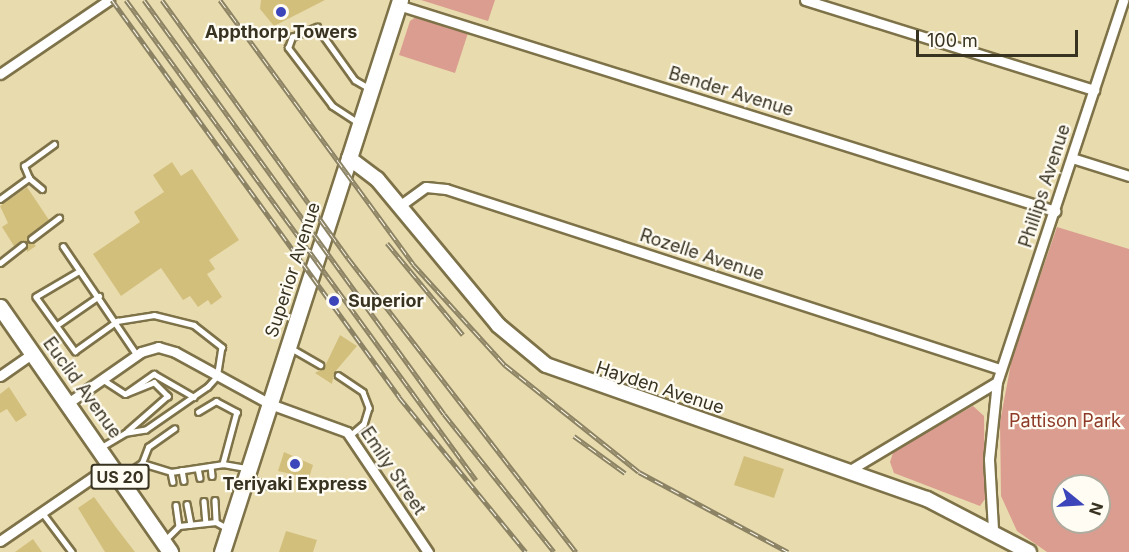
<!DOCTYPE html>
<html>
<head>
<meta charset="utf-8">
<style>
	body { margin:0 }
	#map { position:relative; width:1129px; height:552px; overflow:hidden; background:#e8dbae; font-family:Inter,sans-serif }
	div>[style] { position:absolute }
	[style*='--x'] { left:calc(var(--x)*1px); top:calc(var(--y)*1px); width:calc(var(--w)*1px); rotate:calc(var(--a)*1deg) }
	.green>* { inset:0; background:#da9d8f }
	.building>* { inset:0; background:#d3bf7c }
	.roads { filter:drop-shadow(2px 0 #7e7249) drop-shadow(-2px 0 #7e7249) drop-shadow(0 2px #7e7249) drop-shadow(0 -2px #7e7249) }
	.lane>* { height:4.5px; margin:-2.25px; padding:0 2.25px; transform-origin:2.25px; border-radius:2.25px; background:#fff }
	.street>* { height:9px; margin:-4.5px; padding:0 4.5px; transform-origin:4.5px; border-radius:4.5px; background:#fff }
	.secondary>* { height:14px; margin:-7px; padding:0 7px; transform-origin:7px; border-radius:7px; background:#fff }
	.primary>* { height:15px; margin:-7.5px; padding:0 7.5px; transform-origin:7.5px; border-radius:7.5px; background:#fff }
	.rail>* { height:5px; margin-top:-2.5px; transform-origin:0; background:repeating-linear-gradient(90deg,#fffcf3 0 9px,#8c8364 0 18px); box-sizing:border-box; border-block:2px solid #8c8364 }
	.dots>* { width:16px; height:16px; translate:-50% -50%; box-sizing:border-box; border:3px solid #fffcf3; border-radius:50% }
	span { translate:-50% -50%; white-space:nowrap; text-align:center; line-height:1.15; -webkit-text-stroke:4.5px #fffcf3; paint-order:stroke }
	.shield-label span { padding:2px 4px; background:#fffcf3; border:2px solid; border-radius:4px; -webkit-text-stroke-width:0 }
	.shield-label { font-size:16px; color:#383221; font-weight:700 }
	.poi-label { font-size:18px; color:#383221; font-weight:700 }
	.left { translate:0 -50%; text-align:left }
	.street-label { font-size:18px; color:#383221 }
	.park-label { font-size:18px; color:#8e3a28 }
	.north { position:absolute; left:1051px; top:474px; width:60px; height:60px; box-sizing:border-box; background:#fffcf3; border:2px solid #afab9f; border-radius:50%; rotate:108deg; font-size:16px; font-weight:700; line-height:24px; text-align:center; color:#383221 }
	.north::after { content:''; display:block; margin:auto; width:21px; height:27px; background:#3c46ba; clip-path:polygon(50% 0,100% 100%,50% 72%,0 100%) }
	.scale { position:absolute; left:916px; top:30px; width:162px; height:27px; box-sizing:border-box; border:3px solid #383221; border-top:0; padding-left:8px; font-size:18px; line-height:21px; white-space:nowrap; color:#383221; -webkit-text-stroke:4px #fffcf3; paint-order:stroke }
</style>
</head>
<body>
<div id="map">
	<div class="green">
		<i style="clip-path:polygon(421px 0,495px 0,488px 21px)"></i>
		<i style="clip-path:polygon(416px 17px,468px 33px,455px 73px,399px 55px,410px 21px)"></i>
		<i style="clip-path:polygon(evenodd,1057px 227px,1129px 249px,1129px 552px,1047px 552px,1017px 531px,1001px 496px,1000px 422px,1012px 358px,1057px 227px,1063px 486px,1099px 486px,1099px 522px,1063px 522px,1063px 486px)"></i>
		<i style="clip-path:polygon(973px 406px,984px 416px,985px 499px,980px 506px,894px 473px,890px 462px,894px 450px)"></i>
	</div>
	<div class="building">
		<i style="clip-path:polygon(261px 0,325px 0,274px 26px,260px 9px)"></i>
		<i style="clip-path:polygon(172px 162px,181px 176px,192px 169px,239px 240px,209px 260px,215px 269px,207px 274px,222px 297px,211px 305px,208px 300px,198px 307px,190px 296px,183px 300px,161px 268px,121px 296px,93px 254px,140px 222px,134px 212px,164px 192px,153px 175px)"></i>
		<i style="clip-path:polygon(27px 187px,49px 220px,27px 237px,36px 246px,27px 252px,26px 242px,14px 246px,2px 227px,8px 223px,0 206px)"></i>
		<i style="clip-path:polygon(340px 335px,357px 346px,334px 373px,332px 384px,315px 373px,324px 368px)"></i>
		<i style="clip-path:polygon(9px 387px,27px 415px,16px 422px,7px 409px,0 413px,0 394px)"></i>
		<i style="clip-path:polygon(284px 452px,313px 465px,309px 478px,278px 471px)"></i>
		<i style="clip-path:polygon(744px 456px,784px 469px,774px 498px,734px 485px)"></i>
		<i style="clip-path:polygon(94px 497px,118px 530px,135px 552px,105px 552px,78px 508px)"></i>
		<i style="clip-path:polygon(286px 531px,317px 540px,313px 552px,279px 552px)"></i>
		<i style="clip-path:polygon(33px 539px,42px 552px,15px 552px)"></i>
	</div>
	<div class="roads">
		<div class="lane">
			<i style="--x:358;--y:123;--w:31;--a:-147"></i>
			<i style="--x:332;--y:106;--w:73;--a:-127.2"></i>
			<i style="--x:288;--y:48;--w:12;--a:-70"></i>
			<i style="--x:292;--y:37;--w:27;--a:-22"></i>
			<i style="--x:317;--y:27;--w:65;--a:54.4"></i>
			<i style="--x:355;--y:80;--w:14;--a:30"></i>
			<i style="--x:29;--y:178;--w:13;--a:-113"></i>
			<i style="--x:24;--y:166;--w:37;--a:-36"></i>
			<i style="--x:0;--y:199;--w:36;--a:-36"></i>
			<i style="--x:29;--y:178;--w:17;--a:40"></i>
			<i style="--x:31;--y:239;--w:35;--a:-37"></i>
			<i style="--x:63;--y:246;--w:132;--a:55.8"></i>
			<i style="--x:0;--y:263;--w:29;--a:-38"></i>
			<i style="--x:80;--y:271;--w:51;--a:149.4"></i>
			<i style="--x:36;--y:297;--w:67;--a:54.2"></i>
			<i style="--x:75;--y:351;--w:52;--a:-35.5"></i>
			<i style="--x:117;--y:321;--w:37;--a:-9"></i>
			<i style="--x:154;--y:315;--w:41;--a:14"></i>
			<i style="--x:194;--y:325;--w:36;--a:38"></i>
			<i style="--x:222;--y:347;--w:30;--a:99"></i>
			<i style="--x:217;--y:377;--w:13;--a:132"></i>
			<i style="--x:208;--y:387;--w:75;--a:145.3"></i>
			<i style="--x:146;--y:430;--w:20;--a:171"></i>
			<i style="--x:126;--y:433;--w:29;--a:149"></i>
			<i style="--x:57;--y:325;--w:51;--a:-34.6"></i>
			<i style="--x:291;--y:348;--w:34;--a:30"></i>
			<i style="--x:338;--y:375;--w:30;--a:34"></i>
			<i style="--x:363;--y:392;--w:17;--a:69"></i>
			<i style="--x:369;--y:408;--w:17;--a:107"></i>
			<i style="--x:364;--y:424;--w:18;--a:139"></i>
			<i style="--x:102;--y:379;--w:27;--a:33"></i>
			<i style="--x:125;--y:394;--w:35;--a:-35"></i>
			<i style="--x:154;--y:374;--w:46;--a:29.9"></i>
			<i style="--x:125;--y:394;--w:31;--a:-22"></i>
			<i style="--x:154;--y:382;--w:20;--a:45"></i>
			<i style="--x:168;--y:396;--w:53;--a:138.8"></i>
			<i style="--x:198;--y:412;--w:21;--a:-31"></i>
			<i style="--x:216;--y:401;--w:24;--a:28"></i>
			<i style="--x:237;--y:412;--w:54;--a:105.1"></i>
			<i style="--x:142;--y:463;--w:17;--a:-69"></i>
			<i style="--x:148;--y:447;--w:32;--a:-35"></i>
			<i style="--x:211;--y:466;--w:10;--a:84"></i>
			<i style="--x:198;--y:468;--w:10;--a:79"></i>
			<i style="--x:182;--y:470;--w:11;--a:80"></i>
			<i style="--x:171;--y:472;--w:10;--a:79"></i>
			<i style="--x:121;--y:477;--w:25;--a:-34"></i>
			<i style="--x:142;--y:463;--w:30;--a:17"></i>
			<i style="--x:171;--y:472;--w:53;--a:-8.7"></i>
			<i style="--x:223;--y:464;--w:23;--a:10"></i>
			<i style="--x:248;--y:479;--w:22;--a:18"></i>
			<i style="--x:215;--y:500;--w:22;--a:87"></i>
			<i style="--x:204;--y:501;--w:21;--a:85"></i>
			<i style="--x:187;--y:504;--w:21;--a:79"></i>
			<i style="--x:176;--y:505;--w:21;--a:82"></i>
			<i style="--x:42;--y:512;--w:50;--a:53.1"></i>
			<i style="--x:165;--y:540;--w:20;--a:-45"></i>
			<i style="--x:179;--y:526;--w:37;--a:-6"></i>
			<i style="--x:216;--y:522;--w:13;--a:29"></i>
		</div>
		<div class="street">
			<i style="--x:805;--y:0;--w:303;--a:17.3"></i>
			<i style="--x:398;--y:5;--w:689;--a:17.41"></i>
			<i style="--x:0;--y:74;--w:132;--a:-34.2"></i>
			<i style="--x:1072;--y:158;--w:60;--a:17.5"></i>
			<i style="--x:398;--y:207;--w:34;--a:-36"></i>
			<i style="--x:426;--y:187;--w:20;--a:6"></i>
			<i style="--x:446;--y:189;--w:583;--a:18"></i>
			<i style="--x:0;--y:376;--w:40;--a:-34.9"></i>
			<i style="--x:68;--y:403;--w:89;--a:-34.9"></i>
			<i style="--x:141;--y:352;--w:18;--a:-16"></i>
			<i style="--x:158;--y:347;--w:18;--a:16"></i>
			<i style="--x:175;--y:352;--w:108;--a:28.7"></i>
			<i style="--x:270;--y:404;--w:82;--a:20"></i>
			<i style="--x:347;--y:432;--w:145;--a:56"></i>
			<i style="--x:850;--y:470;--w:171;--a:-30.9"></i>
			<i style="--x:993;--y:529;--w:70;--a:-93.3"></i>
			<i style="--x:989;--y:459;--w:77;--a:-84.1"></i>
			<i style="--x:997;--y:382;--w:402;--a:-71.7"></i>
			<i style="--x:0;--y:541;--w:136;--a:-34.5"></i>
		</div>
		<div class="secondary">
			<i style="--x:349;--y:158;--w:35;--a:37"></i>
			<i style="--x:377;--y:179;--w:190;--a:50.3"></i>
			<i style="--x:498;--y:325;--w:62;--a:39.8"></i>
			<i style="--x:546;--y:365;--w:404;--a:19.4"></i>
			<i style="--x:927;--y:499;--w:115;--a:27.5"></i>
		</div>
		<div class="primary">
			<i style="--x:0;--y:307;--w:298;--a:55.2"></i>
			<i style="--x:222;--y:552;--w:580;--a:-72.13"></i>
		</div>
	</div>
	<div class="rail">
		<i style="--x:112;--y:0;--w:490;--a:54.1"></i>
		<i style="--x:399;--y:397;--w:200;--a:50.7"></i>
		<i style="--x:126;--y:0;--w:594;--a:53.9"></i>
		<i style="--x:144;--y:0;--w:511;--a:54.07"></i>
		<i style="--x:444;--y:414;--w:176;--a:51.4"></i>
		<i style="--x:162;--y:0;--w:318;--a:54.2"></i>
		<i style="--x:348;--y:258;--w:372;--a:52.2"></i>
		<i style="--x:220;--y:0;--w:327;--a:53.8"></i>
		<i style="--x:413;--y:264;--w:137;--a:47.7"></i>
		<i style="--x:505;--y:365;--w:171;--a:38.6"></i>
		<i style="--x:639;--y:472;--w:169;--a:28.2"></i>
		<i style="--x:387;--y:243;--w:119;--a:50.4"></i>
		<i style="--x:574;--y:436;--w:63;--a:36"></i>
	</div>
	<div class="dots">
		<i style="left:281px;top:12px;background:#3c46ba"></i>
		<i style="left:334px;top:301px;background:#3c46ba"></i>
		<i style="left:295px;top:464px;background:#3c46ba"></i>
	</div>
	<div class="shield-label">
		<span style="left:120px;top:477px">US 20</span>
	</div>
	<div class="poi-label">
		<span style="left:281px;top:32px">Appthorp Towers</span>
		<span class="left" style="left:348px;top:301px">Superior</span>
		<span style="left:295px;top:484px">Teriyaki Express</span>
	</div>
	<div class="street-label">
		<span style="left:731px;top:92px;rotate:17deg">Bender Avenue</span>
		<span style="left:1045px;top:186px;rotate:-72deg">Phillips Avenue</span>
		<span style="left:702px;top:255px;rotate:18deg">Rozelle Avenue</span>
		<span style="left:293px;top:270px;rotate:-72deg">Superior Avenue</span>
		<span style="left:82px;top:388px;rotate:54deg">Euclid Avenue</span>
		<span style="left:660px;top:388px;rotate:18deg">Hayden Avenue</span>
		<span style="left:393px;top:471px;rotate:56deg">Emily Street</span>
	</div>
	<div class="park-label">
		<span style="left:1065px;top:421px">Pattison Park</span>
	</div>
	<div class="north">N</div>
	<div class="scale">100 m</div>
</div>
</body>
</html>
